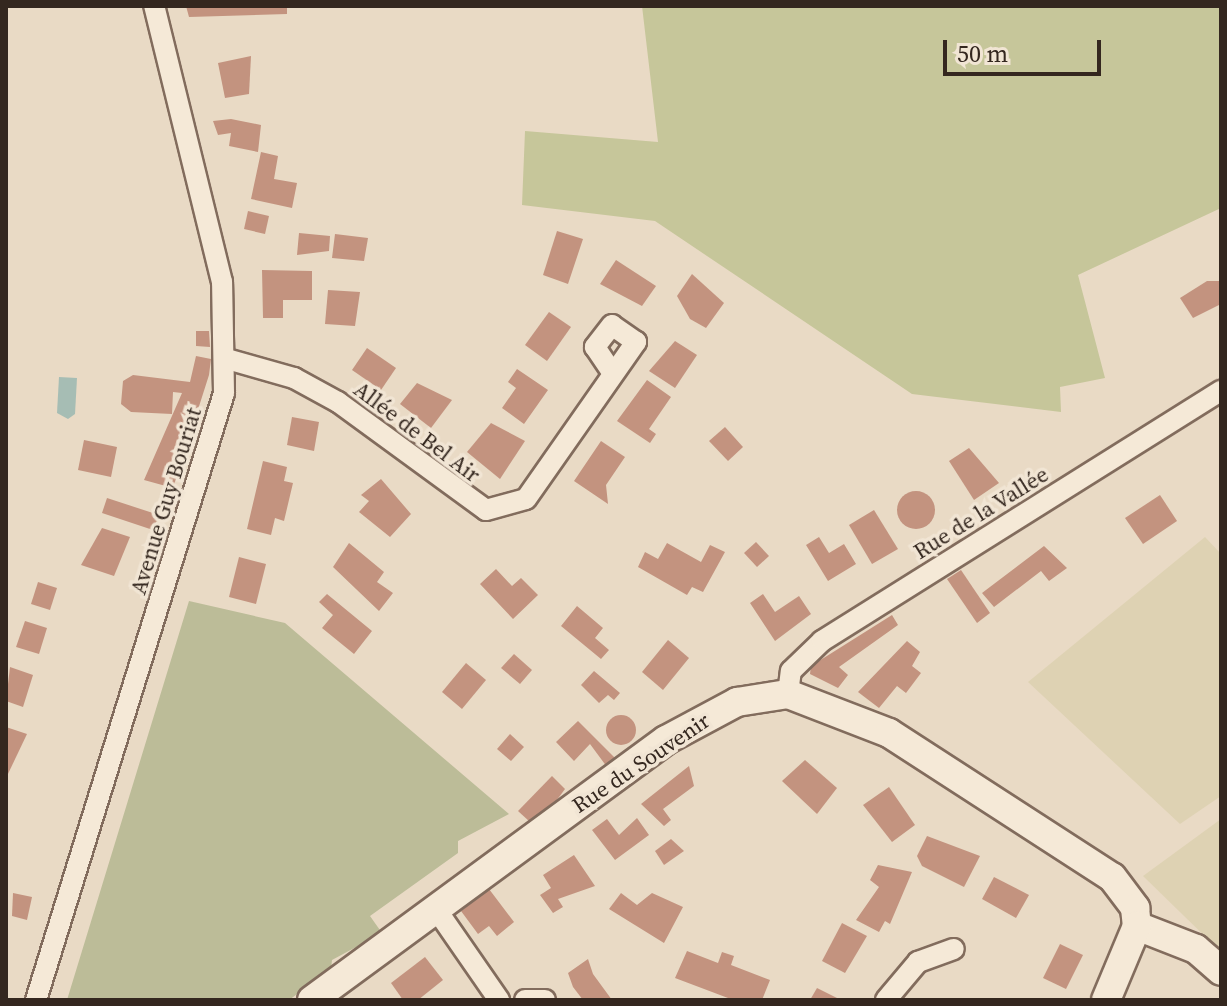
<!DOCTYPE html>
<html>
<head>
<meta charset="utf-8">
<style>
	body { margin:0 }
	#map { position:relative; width:1227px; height:1006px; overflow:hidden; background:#e9dac5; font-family:"Source Serif 4",serif }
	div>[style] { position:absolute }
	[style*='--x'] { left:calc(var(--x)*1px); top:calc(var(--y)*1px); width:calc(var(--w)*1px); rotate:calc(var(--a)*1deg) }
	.farmland>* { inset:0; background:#ded2b3 }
	.green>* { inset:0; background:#c6c69a }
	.cemetery>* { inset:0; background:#bcbc98 }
	.water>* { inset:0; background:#a6bdb4 }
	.building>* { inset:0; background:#c3937f }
	.round { border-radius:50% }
	.roads { filter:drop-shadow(2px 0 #826c5d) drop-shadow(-2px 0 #826c5d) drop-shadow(0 2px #826c5d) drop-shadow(0 -2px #826c5d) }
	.street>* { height:20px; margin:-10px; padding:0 10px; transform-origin:10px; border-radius:10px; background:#f5e9d7 }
	.secondary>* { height:28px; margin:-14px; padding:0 14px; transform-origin:14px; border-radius:14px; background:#f5e9d7 }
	span { translate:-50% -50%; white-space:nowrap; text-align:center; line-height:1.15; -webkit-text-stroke:7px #f1e5d4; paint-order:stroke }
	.street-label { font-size:22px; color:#34271f }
	.frame { position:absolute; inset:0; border:8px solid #34271f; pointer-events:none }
	.scale { position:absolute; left:943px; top:40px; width:158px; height:36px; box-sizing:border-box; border:4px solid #34271f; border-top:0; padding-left:10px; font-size:24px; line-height:28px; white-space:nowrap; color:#34271f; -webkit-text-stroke:6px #f1e5d4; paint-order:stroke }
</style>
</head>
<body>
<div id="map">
	<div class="farmland">
		<i style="clip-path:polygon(1205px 537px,1221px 554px,1221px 796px,1180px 824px,1028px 682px)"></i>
		<i style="clip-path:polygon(1221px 819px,1221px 952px,1143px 876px)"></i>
	</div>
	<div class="green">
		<i style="clip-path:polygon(642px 6px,1221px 6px,1221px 208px,1078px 275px,1105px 378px,1060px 387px,1061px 412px,912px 394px,655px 221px,522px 205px,525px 131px,658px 142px)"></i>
	</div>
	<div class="cemetery">
		<i style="clip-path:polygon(189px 601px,285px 623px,509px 814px,458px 841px,458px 853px,370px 916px,382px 933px,332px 960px,331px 969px,289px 1000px,67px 1000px)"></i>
	</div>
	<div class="water">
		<i style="clip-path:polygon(59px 377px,77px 378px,75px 414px,68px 419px,57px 413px)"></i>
	</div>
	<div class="building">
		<i style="clip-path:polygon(186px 6px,287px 6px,287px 14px,189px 17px)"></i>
		<i style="clip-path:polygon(251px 56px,249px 94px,225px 98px,218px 63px)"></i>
		<i style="clip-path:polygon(231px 119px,261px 125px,258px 152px,229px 146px,231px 133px,218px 135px,213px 121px)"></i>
		<i style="clip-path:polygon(261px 152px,278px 156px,274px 179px,297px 183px,292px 208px,251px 199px)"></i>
		<i style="clip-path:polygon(248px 211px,269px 216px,265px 234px,244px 229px)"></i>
		<i style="clip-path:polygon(557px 231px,583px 239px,568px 284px,543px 275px)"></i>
		<i style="clip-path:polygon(299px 233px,330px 236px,329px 251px,297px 255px)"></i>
		<i style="clip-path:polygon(335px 234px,368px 238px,364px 261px,332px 258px)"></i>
		<i style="clip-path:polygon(616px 260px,656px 286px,642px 306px,600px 284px)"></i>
		<i style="clip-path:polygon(262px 270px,312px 271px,312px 300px,283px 300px,283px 318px,263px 318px)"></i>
		<i style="clip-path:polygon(692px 274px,724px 303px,706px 328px,690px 319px,677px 296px)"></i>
		<i style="clip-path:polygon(1207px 281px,1221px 281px,1221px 304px,1193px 318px,1180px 298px)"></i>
		<i style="clip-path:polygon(328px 290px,360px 292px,355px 326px,325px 324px)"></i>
		<i style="clip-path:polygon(549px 312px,571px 327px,547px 361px,525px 345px)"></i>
		<i style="clip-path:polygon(196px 331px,209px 331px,210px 347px,196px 346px)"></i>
		<i style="clip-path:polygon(675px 341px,697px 355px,675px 388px,649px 371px)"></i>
		<i style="clip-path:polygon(367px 348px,396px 368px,381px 390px,352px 370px)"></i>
		<i style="clip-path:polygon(196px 356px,211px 359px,209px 375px,173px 488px,144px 480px,182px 393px,173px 392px,172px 414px,131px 412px,121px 404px,123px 381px,133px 375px,190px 382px)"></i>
		<i style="clip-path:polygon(517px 369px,548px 390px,524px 424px,502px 408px,516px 388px,508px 382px)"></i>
		<i style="clip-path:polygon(647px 380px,671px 397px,649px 429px,656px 434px,650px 443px,617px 421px)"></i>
		<i style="clip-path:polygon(417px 383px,452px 400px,431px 428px,400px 404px)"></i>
		<i style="clip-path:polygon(292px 417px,319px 422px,314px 451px,287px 445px)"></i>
		<i style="clip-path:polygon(491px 423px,525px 441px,500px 479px,467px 452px)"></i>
		<i style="clip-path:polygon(725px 427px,743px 447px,728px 461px,709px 441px)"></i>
		<i style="clip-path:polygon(84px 440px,117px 447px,111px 477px,78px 470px)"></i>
		<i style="clip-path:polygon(601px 441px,625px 457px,606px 485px,608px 504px,574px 481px)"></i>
		<i style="clip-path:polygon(969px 448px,999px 483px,974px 500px,949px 461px)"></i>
		<i style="clip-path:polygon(263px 461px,287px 467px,284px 481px,293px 483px,284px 521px,275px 518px,271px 535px,247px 529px)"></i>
		<i style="clip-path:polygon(381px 479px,411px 514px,390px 537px,359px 512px,369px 501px,361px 495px)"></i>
		<i class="round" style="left:897px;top:491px;width:38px;height:38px"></i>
		<i style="clip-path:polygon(1160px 495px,1177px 521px,1143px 544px,1125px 518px)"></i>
		<i style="clip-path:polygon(107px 498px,159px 515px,153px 530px,102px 513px)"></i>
		<i style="clip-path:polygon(874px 510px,898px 549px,872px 564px,849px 525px)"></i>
		<i style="clip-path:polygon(102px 528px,130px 537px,114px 576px,81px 565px)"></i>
		<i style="clip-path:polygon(819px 537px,829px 553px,844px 544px,856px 564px,828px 581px,806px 545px)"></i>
		<i style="clip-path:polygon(756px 542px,769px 556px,757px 567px,744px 553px)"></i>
		<i style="clip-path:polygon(349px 543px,384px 572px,377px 582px,393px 593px,379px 611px,333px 567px)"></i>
		<i style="clip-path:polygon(667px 543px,701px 562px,710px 545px,725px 552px,703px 592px,692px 587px,687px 595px,638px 567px,645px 552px,658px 559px)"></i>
		<i style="clip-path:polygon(1044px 546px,1067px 568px,1049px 581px,1041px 571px,994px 607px,982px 593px)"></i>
		<i style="clip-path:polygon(239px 557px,266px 564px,256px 604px,229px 597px)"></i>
		<i style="clip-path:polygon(496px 569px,512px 586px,521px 578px,538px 595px,513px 619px,480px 584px)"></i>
		<i style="clip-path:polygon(961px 570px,990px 613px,977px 623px,947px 579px)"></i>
		<i style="clip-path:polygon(38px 582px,57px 588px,50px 610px,31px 604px)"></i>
		<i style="clip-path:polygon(327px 594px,372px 631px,354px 654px,322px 628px,333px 615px,319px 602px)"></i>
		<i style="clip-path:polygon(763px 594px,775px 612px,799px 596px,811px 614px,775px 641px,750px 603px)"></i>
		<i style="clip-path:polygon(577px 606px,603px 628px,595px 638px,609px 650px,601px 659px,561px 626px)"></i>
		<i style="clip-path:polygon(892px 615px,898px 625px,839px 667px,848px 675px,838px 688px,810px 674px,811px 666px)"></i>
		<i style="clip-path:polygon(25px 621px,47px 628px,39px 654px,16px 647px)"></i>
		<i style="clip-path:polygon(668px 640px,689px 658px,663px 690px,642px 672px)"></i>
		<i style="clip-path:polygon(907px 641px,920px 652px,912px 666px,921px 673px,906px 693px,897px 686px,879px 708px,858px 692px)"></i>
		<i style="clip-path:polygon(514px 654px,532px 670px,520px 684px,501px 668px)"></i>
		<i style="clip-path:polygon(466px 663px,486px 680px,462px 709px,442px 692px)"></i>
		<i style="clip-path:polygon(10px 667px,33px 675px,23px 707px,6px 701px)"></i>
		<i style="clip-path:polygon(594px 671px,620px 693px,614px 700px,608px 695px,599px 703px,581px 685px)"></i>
		<i class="round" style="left:606px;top:715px;width:30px;height:30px"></i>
		<i style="clip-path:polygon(578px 721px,616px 759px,607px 767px,590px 744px,574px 761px,556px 742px)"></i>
		<i style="clip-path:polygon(6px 727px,27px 734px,7px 776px,6px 776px)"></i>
		<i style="clip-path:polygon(510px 734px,524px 747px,511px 761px,497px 749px)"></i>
		<i style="clip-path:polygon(805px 760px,837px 788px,817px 814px,782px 781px)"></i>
		<i style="clip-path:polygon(689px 766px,694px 786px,663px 809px,671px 820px,664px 826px,641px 804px)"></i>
		<i style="clip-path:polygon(552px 776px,565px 789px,542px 820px,530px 822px,518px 811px)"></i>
		<i style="clip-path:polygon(889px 787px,915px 825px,892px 842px,863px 805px)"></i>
		<i style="clip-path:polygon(637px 818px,649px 835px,615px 860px,592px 830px,607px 819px,619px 835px)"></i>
		<i style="clip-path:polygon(927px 836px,980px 856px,964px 887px,922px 866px,917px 856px)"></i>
		<i style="clip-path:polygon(671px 839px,684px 851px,664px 865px,655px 851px)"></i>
		<i style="clip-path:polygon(574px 855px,595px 886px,558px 899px,563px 907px,553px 913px,540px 895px,551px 888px,543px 875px)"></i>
		<i style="clip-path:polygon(878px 865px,912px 872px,890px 924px,885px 921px,879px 932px,856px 920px,879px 887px,870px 880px)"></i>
		<i style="clip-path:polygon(994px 877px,1029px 895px,1016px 918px,982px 899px)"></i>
		<i style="clip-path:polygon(489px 889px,514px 922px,497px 936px,489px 926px,478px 934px,461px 911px)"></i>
		<i style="clip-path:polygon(13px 893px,32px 897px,27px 920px,12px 916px)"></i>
		<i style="clip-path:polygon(621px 893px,637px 905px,652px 893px,683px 907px,664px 943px,609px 909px)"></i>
		<i style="clip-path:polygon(842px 923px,867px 936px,845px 973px,822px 961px)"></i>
		<i style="clip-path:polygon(1060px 944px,1083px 955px,1066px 989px,1043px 978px)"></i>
		<i style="clip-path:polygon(687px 951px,718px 963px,722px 952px,734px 956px,731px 965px,770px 980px,762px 1000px,728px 998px,675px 978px)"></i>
		<i style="clip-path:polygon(425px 957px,443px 980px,418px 1000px,403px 1000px,391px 983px)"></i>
		<i style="clip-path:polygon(588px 959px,593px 974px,612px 1000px,583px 1000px,573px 987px,568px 973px)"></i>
		<i style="clip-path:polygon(817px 988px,841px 1000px,810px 1000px)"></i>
	</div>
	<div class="roads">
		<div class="street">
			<i style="--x:227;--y:359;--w:70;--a:15.8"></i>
			<i style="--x:294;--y:378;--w:50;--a:28.6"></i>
			<i style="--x:338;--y:402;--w:183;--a:36.1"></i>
			<i style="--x:486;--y:510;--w:41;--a:-15.4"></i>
			<i style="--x:526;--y:499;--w:192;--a:-55"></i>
			<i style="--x:636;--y:342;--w:29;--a:-145"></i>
			<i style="--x:612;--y:325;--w:28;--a:128"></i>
			<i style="--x:595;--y:347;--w:32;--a:56"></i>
			<i style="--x:788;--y:694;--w:23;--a:-83"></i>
			<i style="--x:791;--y:671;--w:43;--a:-44.1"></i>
			<i style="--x:822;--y:641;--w:471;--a:-32.1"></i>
			<i style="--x:436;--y:909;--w:111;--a:55.3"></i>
			<i style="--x:36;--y:1000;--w:635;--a:-72.79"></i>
			<i style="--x:224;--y:393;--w:111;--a:-91"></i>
			<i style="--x:222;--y:282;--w:284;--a:-103.8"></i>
			<i style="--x:525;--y:1000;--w:20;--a:0"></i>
			<i style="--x:886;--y:1000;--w:50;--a:-49.9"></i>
			<i style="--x:918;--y:962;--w:38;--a:-20"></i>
		</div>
		<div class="secondary">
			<i style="--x:1137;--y:926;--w:63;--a:21.3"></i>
			<i style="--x:1196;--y:949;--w:33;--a:41"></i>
			<i style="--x:312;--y:1000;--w:439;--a:-36.3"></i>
			<i style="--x:666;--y:740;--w:81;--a:-28.2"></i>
			<i style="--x:737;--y:702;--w:52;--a:-8.9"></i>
			<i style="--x:788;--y:694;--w:108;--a:21.1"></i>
			<i style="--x:889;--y:733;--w:265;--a:32.9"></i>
			<i style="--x:1112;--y:877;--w:39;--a:53"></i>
			<i style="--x:1135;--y:908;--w:18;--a:84"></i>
			<i style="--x:1137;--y:926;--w:80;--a:112.7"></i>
		</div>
	</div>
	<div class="street-label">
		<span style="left:417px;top:432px;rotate:37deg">Allée de Bel Air</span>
		<span style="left:166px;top:501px;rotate:-73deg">Avenue Guy Bouriat</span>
		<span style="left:981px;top:513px;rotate:-32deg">Rue de la Vallée</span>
		<span style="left:641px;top:763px;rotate:-34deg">Rue du Souvenir</span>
	</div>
	<div class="frame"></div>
	<div class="scale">50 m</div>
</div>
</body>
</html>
